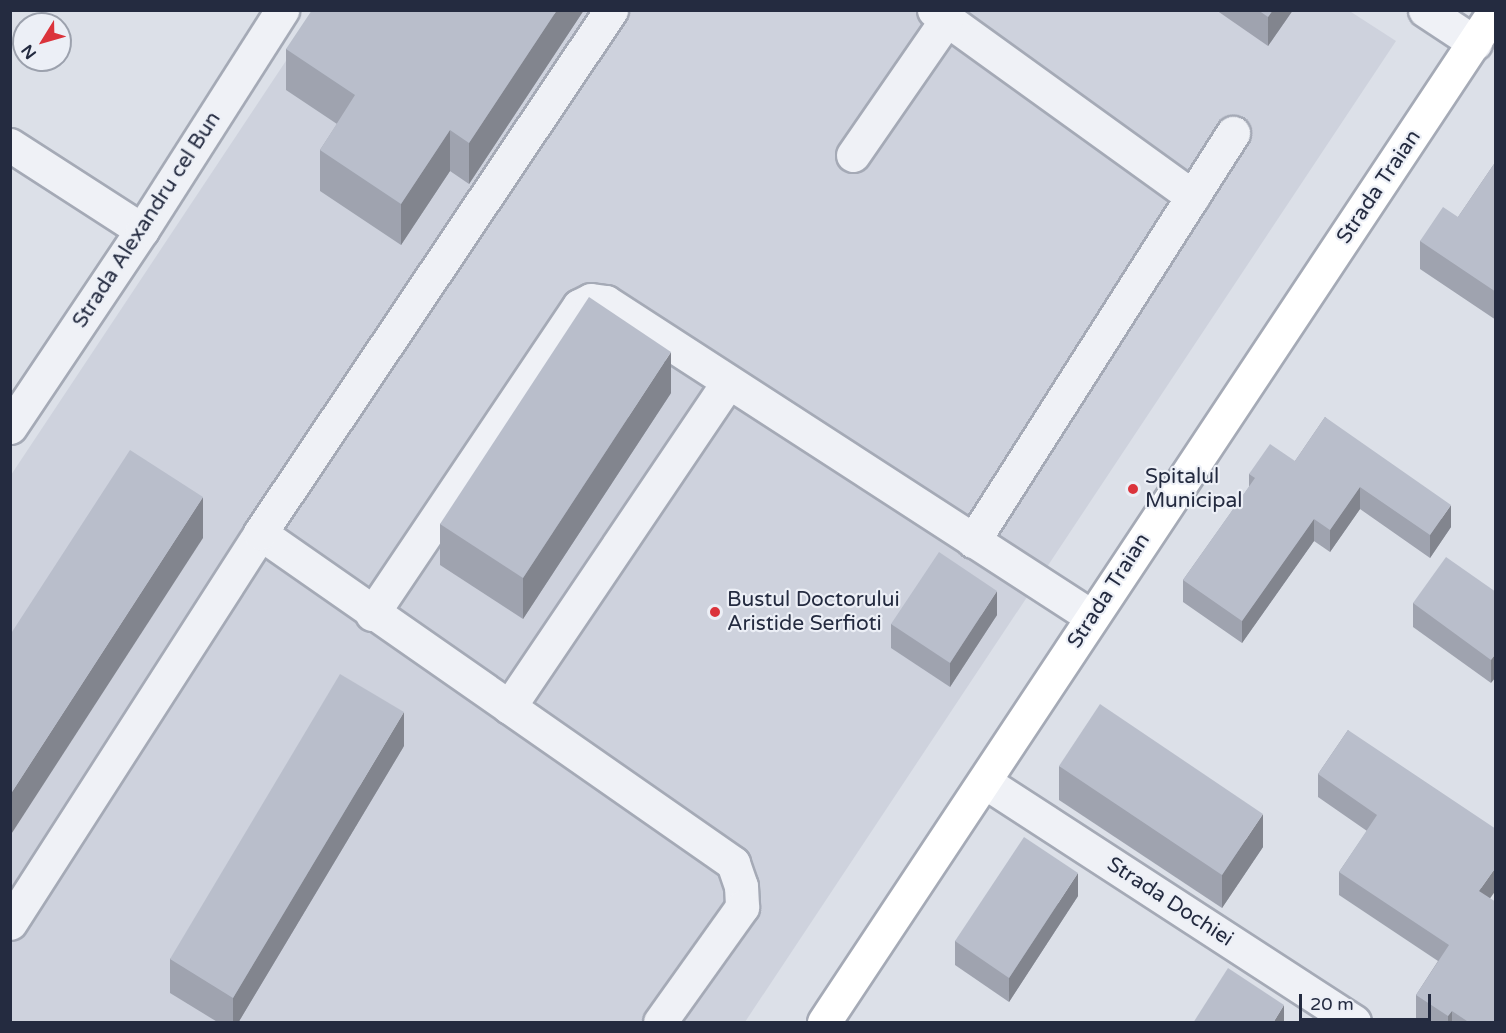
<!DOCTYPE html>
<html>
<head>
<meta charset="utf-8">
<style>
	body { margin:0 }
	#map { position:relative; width:1506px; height:1033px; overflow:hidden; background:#dce0e8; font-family:"Varela Round",sans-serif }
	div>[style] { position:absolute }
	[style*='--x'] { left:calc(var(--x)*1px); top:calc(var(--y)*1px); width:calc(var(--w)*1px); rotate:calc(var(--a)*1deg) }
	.built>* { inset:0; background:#ced2dd }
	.roads { filter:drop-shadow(2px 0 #a5aab6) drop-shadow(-2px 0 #a5aab6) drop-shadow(0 2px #a5aab6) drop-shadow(0 -2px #a5aab6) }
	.minor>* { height:33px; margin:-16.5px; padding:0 16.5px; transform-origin:16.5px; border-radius:16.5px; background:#eff1f6 }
	.major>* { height:33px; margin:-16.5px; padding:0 16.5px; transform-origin:16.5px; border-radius:16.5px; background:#fff }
	.wall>* { inset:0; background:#9fa3af }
	.shaded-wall>* { inset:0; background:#82858e }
	.building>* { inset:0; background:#b9becb }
	.dots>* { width:16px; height:16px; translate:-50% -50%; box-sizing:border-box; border:3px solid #eceff6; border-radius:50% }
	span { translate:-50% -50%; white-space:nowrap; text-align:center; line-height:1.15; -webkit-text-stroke:4.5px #eceff6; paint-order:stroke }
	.street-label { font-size:21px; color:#242b40 }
	.poi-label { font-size:21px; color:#242b40 }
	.left { translate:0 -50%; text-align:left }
	.frame { position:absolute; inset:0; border:12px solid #242b40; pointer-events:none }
	.north { position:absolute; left:12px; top:12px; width:60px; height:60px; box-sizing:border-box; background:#eceff6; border:2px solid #9ca1ad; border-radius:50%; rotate:233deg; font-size:16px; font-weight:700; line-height:24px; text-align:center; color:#242b40 }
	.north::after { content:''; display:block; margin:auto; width:21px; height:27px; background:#db333b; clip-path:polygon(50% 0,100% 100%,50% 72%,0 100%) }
	.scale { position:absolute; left:1299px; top:994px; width:132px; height:27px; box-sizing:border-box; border:3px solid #242b40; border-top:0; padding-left:8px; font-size:18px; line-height:21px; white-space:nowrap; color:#242b40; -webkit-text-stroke:4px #eceff6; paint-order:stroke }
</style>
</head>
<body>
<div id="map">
	<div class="built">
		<i style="clip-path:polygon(1348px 10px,1396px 41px,745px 1022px,11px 1022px,11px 475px,319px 11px)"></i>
	</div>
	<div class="roads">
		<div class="minor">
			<i style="--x:934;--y:10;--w:319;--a:35.8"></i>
			<i style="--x:1425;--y:10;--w:60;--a:33.4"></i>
			<i style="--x:10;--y:145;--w:157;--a:32.8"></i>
			<i style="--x:853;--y:155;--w:164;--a:-55.4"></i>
			<i style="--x:10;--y:427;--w:237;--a:-56.2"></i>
			<i style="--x:142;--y:230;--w:261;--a:-57.5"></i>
			<i style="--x:260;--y:533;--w:577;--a:34.9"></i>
			<i style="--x:733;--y:863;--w:24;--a:71"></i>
			<i style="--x:741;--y:886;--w:21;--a:87"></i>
			<i style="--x:742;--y:907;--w:141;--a:125.5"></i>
			<i style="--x:973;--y:541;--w:484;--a:-57.5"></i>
			<i style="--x:372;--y:614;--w:371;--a:-56.1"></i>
			<i style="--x:579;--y:306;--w:13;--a:-27"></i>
			<i style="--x:591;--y:300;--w:15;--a:8"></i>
			<i style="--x:606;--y:302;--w:579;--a:32.95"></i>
			<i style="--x:509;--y:707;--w:392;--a:-56"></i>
			<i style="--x:985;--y:782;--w:440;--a:33"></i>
			<i style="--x:10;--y:923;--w:463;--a:-57.3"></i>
			<i style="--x:260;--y:533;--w:630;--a:-56.13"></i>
		</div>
		<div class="major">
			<i style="--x:824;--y:1022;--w:1214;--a:-56.45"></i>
		</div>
	</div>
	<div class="wall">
		<i style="clip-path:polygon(584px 10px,469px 184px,450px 171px,401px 245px,320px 191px,320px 150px,337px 124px,286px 90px,286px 49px)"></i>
		<i style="clip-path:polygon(1216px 10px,1293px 10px,1268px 46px)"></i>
		<i style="clip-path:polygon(1496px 161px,1496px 320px,1420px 269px,1420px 241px,1458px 217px)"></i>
		<i style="clip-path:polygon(671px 393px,523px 619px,440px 565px,440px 524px)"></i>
		<i style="clip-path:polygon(1325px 417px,1451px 527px,1430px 558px,1360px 509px,1330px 552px,1314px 541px,1242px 643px,1183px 602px,1183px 580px,1249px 487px,1249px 474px,1295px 461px)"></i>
		<i style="clip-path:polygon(1496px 592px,1491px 683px,1413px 627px,1413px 603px)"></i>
		<i style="clip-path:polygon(997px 615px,950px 687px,891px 648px,891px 624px)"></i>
		<i style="clip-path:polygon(1348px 730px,1490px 898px,1496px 1023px,1422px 1023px,1416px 1018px,1416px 995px,1438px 961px,1339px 895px,1339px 872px,1367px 831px,1318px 797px,1318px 774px)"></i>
		<i style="clip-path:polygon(404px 746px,238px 1023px,219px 1023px,170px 993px,170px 959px)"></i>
		<i style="clip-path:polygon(1059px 766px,1263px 847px,1222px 908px,1059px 800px)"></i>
		<i style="clip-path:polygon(1078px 896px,1009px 1002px,955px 965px,955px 941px)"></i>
	</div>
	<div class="shaded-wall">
		<i style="clip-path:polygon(557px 10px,584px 10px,469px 184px,469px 143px)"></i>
		<i style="clip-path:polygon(1273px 10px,1293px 10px,1268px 46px,1268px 17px)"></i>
		<i style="clip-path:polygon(450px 130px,450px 171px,401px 245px,401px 204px)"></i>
		<i style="clip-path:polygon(671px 352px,671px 393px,523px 619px,523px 578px)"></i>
		<i style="clip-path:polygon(1360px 487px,1360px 509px,1330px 552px,1330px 530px)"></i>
		<i style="clip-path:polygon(203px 497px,203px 538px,10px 836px,10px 795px)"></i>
		<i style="clip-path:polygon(1451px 505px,1451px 527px,1430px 558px,1430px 535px)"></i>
		<i style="clip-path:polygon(1314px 519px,1314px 541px,1242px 643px,1242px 621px)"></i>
		<i style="clip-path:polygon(997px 591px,997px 615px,950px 687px,950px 663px)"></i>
		<i style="clip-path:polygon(1496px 653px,1496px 677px,1491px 683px,1491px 660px)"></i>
		<i style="clip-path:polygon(404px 712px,404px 746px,238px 1023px,233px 1023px,233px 998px)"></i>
		<i style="clip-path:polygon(1263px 814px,1263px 847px,1222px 908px,1222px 875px)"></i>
		<i style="clip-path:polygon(1496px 867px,1496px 890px,1479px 914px,1479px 891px)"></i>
		<i style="clip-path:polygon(1078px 873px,1078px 896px,1009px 1002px,1009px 978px)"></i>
		<i style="clip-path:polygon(1284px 1005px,1284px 1023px,1273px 1023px)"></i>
		<i style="clip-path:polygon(1452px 1011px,1452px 1023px,1448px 1023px,1448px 1016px)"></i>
	</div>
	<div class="building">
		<i style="clip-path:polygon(312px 10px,557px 10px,469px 143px,450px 130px,401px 204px,320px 150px,355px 95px,286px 49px)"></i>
		<i style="clip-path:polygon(1258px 10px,1273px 10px,1268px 17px)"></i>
		<i style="clip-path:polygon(1496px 161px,1496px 292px,1420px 241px,1443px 207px,1458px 217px)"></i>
		<i style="clip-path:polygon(589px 297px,671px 352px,523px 578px,440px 524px)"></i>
		<i style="clip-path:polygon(1325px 417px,1451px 505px,1430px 535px,1360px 487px,1330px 530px,1314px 519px,1242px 621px,1183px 580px,1255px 478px,1249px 474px,1270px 444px,1295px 461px)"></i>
		<i style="clip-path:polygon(130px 450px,203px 497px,10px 795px,10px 635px)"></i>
		<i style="clip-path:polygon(939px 552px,997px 591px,950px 663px,891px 624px)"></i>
		<i style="clip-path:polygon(1446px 557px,1496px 592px,1496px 653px,1491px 660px,1413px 603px)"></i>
		<i style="clip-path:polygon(340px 674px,404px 712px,233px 998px,170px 959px)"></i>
		<i style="clip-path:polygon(1100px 704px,1263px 814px,1222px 875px,1059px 766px)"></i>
		<i style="clip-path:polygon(1348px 730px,1496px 829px,1496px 867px,1479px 891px,1496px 902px,1496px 1023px,1470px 1023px,1452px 1011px,1448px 1016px,1416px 995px,1449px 945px,1339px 872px,1377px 815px,1318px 774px)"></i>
		<i style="clip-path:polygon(1024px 837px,1078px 873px,1009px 978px,955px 941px)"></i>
		<i style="clip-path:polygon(1228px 968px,1284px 1005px,1273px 1023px,1193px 1023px)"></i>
	</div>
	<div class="dots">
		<i style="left:1133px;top:489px;background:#db333b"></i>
		<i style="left:715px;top:612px;background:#db333b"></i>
	</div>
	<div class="street-label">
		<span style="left:1379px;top:187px;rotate:-56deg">Strada Traian</span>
		<span style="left:147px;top:220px;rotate:-57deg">Strada Alexandru cel Bun</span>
		<span style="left:1109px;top:591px;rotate:-57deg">Strada Traian</span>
		<span style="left:1170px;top:902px;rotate:33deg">Strada Dochiei</span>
	</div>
	<div class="poi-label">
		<span class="left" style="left:1145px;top:489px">Spitalul<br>Municipal</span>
		<span class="left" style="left:727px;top:612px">Bustul Doctorului<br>Aristide Serfioti</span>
	</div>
	<div class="frame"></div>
	<div class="north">N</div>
	<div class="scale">20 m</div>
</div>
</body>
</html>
